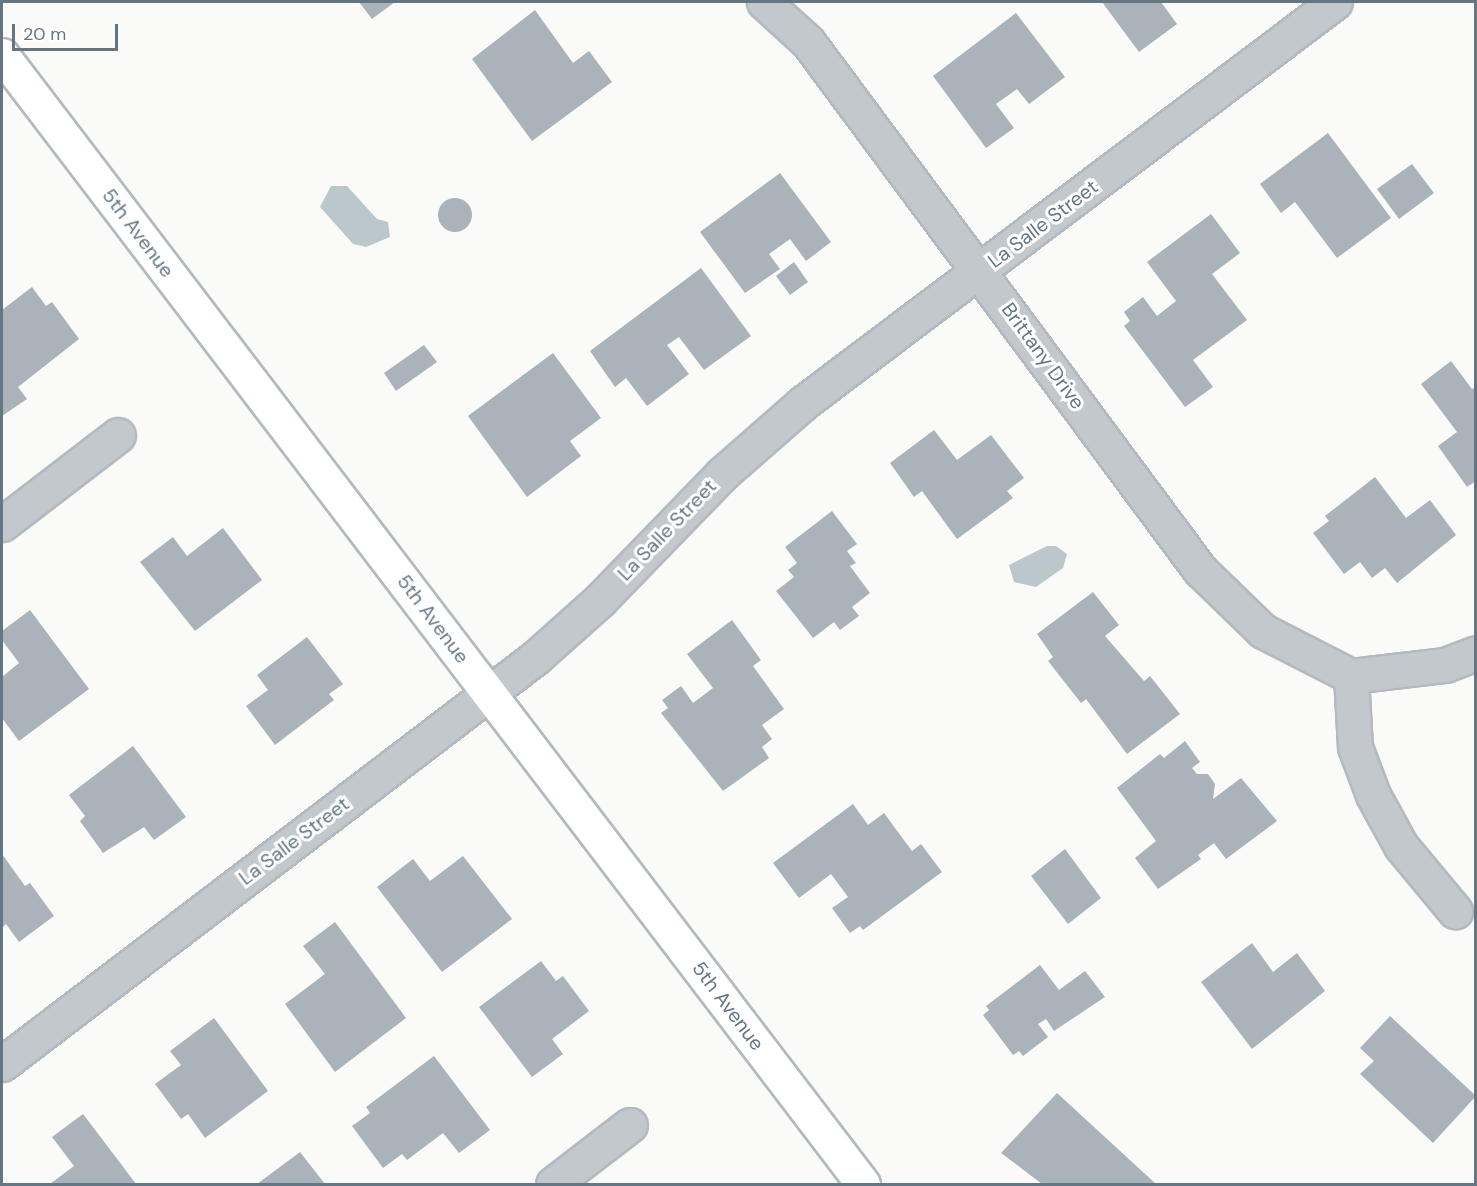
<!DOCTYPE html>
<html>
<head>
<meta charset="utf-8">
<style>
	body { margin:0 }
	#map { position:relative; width:1477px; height:1186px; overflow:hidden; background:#fafaf8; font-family:"DM Sans",sans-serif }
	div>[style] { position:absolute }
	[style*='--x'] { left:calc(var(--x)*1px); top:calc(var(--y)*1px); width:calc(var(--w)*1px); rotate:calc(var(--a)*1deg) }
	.water>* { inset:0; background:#bbc7cb }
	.building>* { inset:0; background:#aab3b9 }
	.round { border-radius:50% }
	.roads { filter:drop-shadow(2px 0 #b3babf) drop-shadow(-2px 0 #b3babf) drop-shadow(0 2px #b3babf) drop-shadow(0 -2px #b3babf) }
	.street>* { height:33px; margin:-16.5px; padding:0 16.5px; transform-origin:16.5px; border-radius:16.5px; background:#c3c8cc }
	.secondary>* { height:33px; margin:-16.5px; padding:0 16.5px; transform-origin:16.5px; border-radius:16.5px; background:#fff }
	span { translate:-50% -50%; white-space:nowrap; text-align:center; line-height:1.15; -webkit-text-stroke:6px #fff; paint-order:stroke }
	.street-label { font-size:20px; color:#657683 }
	.frame { position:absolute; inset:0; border:3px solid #657683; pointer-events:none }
	.scale { position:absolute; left:12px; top:24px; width:106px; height:27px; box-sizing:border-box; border:3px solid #657683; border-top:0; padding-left:8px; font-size:18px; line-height:21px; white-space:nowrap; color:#657683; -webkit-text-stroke:4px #fff; paint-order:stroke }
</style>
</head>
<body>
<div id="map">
	<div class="water">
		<i style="clip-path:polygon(331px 186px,347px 186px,377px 219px,388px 222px,390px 237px,366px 247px,353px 244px,320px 207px)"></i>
		<i style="clip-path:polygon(1047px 546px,1056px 546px,1067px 554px,1063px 568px,1036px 587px,1014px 582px,1009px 565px)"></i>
	</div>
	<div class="building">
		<i style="clip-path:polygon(359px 2px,395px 2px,372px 19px)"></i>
		<i style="clip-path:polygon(1102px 2px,1161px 2px,1177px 24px,1139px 52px)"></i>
		<i style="clip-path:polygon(535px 10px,573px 63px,589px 51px,612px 82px,532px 141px,472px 59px)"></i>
		<i style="clip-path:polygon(1016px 13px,1065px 77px,1029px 104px,1017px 89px,996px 104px,1014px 128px,986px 148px,933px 76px)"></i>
		<i style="clip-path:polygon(1328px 133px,1391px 218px,1337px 258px,1295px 202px,1281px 213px,1260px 184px)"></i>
		<i style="clip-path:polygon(1412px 164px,1434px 193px,1399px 219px,1377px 189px)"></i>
		<i style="clip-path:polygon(780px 173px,831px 242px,806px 261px,790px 239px,769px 254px,780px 269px,745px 293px,700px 232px)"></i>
		<i class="round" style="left:438px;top:198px;width:34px;height:34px"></i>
		<i style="clip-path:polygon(1211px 214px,1240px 253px,1212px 274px,1247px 320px,1193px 360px,1213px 387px,1185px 407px,1124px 326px,1130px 321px,1124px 312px,1143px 297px,1157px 316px,1176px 301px,1147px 262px)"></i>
		<i style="clip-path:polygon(794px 262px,808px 282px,790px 295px,776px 276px)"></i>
		<i style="clip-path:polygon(701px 268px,751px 336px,704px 370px,679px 337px,667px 345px,689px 374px,647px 406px,626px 378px,615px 387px,590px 351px)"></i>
		<i style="clip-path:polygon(32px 287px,46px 306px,52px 302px,79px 339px,18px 387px,27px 399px,2px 416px,2px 310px)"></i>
		<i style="clip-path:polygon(424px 345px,437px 362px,396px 391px,384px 373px)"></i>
		<i style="clip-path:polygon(553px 353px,601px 418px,570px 441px,581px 456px,527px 497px,468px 416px)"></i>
		<i style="clip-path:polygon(1451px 361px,1472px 389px,1476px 387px,1476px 481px,1467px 487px,1438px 446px,1457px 432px,1421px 384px)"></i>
		<i style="clip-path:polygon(934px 430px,957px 460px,991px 435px,1024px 478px,1007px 491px,1013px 498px,957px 539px,922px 491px,914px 497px,890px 463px)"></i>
		<i style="clip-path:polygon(1375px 477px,1406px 518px,1430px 500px,1456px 535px,1397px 583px,1385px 568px,1372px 578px,1360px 562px,1344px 574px,1313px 533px,1329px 521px,1325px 516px)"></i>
		<i style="clip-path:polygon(832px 511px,857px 544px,847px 551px,856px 563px,850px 566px,870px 593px,852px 607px,859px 616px,840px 630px,834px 622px,813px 638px,776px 591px,794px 577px,788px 570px,797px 563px,785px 547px)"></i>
		<i style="clip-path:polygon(223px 528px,262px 580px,195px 631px,140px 562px,173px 537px,187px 556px)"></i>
		<i style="clip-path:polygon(1093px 592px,1119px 625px,1105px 636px,1144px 681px,1150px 676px,1180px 714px,1127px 754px,1086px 699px,1081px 703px,1048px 661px,1053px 657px,1037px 634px)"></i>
		<i style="clip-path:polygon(30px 610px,89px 689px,19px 741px,2px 718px,2px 677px,19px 663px,2px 640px,2px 631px)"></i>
		<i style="clip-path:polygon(732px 620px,761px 660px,753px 666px,784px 709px,762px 725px,772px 739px,762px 747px,769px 758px,723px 791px,661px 713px,668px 708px,662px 700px,681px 686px,693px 703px,713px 688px,687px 654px)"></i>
		<i style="clip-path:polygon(307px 637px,343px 684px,329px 694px,334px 700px,275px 745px,246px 706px,268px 690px,257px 675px)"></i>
		<i style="clip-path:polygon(1185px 741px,1200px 762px,1192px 768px,1197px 774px,1208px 774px,1215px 784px,1213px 799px,1241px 778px,1277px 821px,1226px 859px,1214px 843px,1198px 855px,1201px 859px,1158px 889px,1135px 858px,1156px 841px,1117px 788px,1160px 754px,1164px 758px)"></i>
		<i style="clip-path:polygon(133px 746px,186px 817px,154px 840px,144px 827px,103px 853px,80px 821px,85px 816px,69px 795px)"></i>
		<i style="clip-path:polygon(853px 804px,868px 825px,884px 813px,912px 851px,921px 844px,942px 872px,863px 930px,860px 926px,850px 933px,832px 908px,848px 897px,831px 874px,799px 898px,773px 863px)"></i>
		<i style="clip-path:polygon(1065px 849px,1101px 898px,1068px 924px,1031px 876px)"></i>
		<i style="clip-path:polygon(2px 854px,25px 886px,30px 883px,54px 916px,19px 942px,6px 924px,2px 928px)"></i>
		<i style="clip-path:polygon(463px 856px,512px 919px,442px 972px,377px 887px,413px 859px,430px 881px)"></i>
		<i style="clip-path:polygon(335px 922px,406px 1018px,335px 1072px,285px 1004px,325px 974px,303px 946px)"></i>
		<i style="clip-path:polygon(1252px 943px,1273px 972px,1297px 953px,1325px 991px,1252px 1049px,1201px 982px)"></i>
		<i style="clip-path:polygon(541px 961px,556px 981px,563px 976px,589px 1011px,552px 1039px,563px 1054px,532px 1077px,479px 1007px)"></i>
		<i style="clip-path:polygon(1040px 965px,1059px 990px,1085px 971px,1105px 997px,1054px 1031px,1046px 1019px,1038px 1024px,1048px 1037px,1023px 1056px,1019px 1051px,1013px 1055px,983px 1015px,989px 1010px,986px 1006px)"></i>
		<i style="clip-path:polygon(1390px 1016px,1476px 1096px,1433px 1143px,1360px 1074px,1374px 1061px,1360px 1048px)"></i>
		<i style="clip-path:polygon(214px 1018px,268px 1091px,205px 1138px,188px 1114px,181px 1119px,155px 1084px,181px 1065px,170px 1051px)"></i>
		<i style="clip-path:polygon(434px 1056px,490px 1130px,459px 1153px,443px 1133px,407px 1160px,402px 1154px,383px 1168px,352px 1126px,370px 1113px,366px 1107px)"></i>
		<i style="clip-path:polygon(1057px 1093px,1156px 1184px,1042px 1184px,1001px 1153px)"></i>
		<i style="clip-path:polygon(83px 1114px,121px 1164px,136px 1184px,50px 1184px,74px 1166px,52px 1137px)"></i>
		<i style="clip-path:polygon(300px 1152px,325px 1184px,257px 1184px)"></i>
	</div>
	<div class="roads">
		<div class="street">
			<i style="--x:764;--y:2;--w:59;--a:42.3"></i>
			<i style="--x:808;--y:42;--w:658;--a:53.41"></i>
			<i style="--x:1200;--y:570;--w:88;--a:44.1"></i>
			<i style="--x:1263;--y:631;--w:99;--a:27.1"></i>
			<i style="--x:1351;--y:676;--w:71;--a:86.8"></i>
			<i style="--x:1355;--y:747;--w:51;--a:69.4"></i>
			<i style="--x:1373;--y:795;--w:58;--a:61.2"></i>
			<i style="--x:1401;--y:846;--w:85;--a:50.3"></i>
			<i style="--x:2;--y:524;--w:146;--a:-37.5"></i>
			<i style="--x:1351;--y:676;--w:95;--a:-6.7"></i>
			<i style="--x:1445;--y:665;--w:33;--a:-21"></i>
			<i style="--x:2;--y:1064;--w:670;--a:-37.3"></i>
			<i style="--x:535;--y:658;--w:87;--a:-41.7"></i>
			<i style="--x:600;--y:600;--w:175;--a:-45.9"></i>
			<i style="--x:722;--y:474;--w:108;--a:-41.2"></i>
			<i style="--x:803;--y:403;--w:666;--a:-37.01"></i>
			<i style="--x:553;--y:1184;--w:97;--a:-37.5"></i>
		</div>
		<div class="secondary">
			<i style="--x:2;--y:55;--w:1420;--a:52.67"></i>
		</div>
	</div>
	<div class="street-label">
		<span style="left:1043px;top:224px;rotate:-37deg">La Salle Street</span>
		<span style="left:138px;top:233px;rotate:53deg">5th Avenue</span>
		<span style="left:1043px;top:356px;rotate:54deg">Brittany Drive</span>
		<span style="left:667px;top:530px;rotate:-46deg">La Salle Street</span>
		<span style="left:433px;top:619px;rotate:53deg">5th Avenue</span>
		<span style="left:294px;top:841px;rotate:-37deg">La Salle Street</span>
		<span style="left:728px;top:1006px;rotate:53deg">5th Avenue</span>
	</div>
	<div class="frame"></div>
	<div class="scale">20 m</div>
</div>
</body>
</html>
